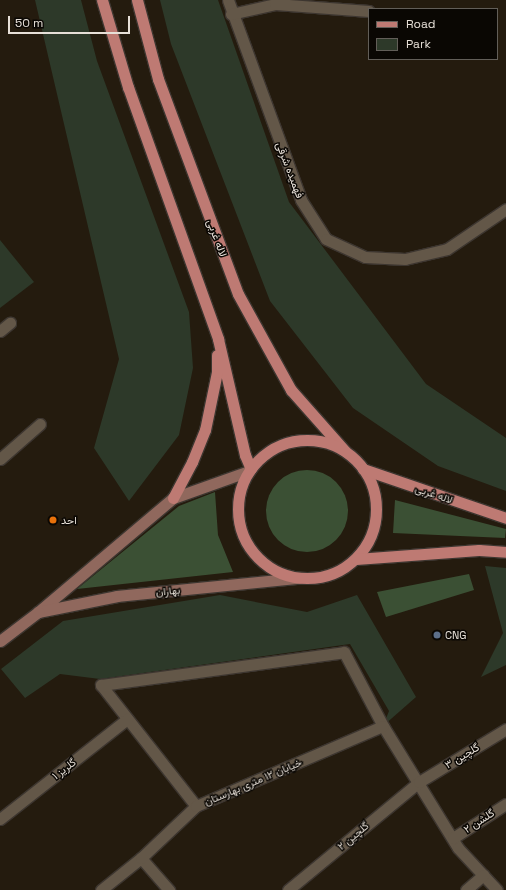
<!DOCTYPE html>
<html>
<head>
<meta charset="utf-8">
<style>
	body { margin:0 }
	#map { position:relative; width:506px; height:890px; overflow:hidden; background:#241b0e; font-family:"Space Grotesk",Vazirmatn,sans-serif }
	div>[style] { position:absolute }
	[style*='--x'] { left:calc(var(--x)*1px); top:calc(var(--y)*1px); width:calc(var(--w)*1px); rotate:calc(var(--a)*1deg) }
	.green>* { inset:0; background:#2d3929 }
	.forest>* { inset:0; background:#3b5034 }
	.round { border-radius:50% }
	.roads { filter:drop-shadow(1px 0 #3d3630) drop-shadow(-1px 0 #3d3630) drop-shadow(0 1px #3d3630) drop-shadow(0 -1px #3d3630) }
	.minor>* { height:11px; margin:-5.5px; padding:0 5.5px; transform-origin:5.5px; border-radius:5.5px; background:#635748 }
	.secondary>* { height:11px; margin:-5.5px; padding:0 5.5px; transform-origin:5.5px; border-radius:5.5px; background:#90685d }
	.primary>* { height:11px; margin:-5.5px; padding:0 5.5px; transform-origin:5.5px; border-radius:5.5px; background:#be7a73 }
	.primary>.ring { margin:-5.5px; padding:0; box-sizing:content-box; background:none; border:11px solid #be7a73; border-radius:50% }
	.dots>* { width:11px; height:11px; translate:-50% -50%; box-sizing:border-box; border:2px solid #0a0703; border-radius:50% }
	span { translate:-50% -50%; white-space:nowrap; text-align:center; line-height:1.15; -webkit-text-stroke:3px #0a0703; paint-order:stroke }
	.street-label { font-size:11px; color:#e7e0d8 }
	.poi-label { font-size:11px; color:#e7e0d8 }
	.left { translate:0 -50%; text-align:left }
	.legend { position:absolute; left:368px; top:8px; width:130px; height:52px; box-sizing:border-box; background:#0a0703; border:1px solid #625e58; margin:0; padding:5px 7px; list-style:none; font-size:12px; color:#e7e0d8 }
	.legend li { display:flex; align-items:center; gap:8px; height:20px }
	.legend b { width:20px; border:1px solid #625e58 }
	.scale { position:absolute; left:8px; top:16px; width:122px; height:18px; box-sizing:border-box; border:2px solid #e7e0d8; border-top:0; padding-left:5px; font-size:12px; line-height:14px; white-space:nowrap; color:#e7e0d8; -webkit-text-stroke:3px #0a0703; paint-order:stroke }
</style>
</head>
<body>
<div id="map">
	<div class="green">
		<i style="clip-path:polygon(35px 0,81px 0,97px 61px,189px 312px,193px 368px,179px 435px,129px 501px,94px 448px,119px 359px)"></i>
		<i style="clip-path:polygon(160px 0,218px 0,289px 202px,426px 384px,506px 438px,506px 491px,438px 466px,353px 408px,270px 301px,171px 44px)"></i>
		<i style="clip-path:polygon(0 240px,34px 282px,0 308px)"></i>
		<i style="clip-path:polygon(485px 566px,506px 568px,506px 665px,481px 677px,503px 633px)"></i>
		<i style="clip-path:polygon(220px 595px,307px 612px,357px 595px,416px 697px,383px 726px,389px 711px,350px 644px,100px 679px,60px 674px,25px 698px,1px 669px,63px 621px)"></i>
	</div>
	<div class="forest">
		<i class="round" style="left:266px;top:470px;width:82px;height:82px"></i>
		<i style="clip-path:polygon(215px 492px,218px 535px,233px 572px,77px 589px,179px 506px)"></i>
		<i style="clip-path:polygon(395px 500px,506px 529px,505px 538px,393px 533px)"></i>
		<i style="clip-path:polygon(469px 574px,474px 590px,386px 617px,377px 592px)"></i>
	</div>
	<div class="roads">
		<div class="minor">
			<i style="--x:228;--y:0;--w:213;--a:69.9"></i>
			<i style="--x:301;--y:200;--w:46;--a:57.3"></i>
			<i style="--x:326;--y:239;--w:43;--a:24.8"></i>
			<i style="--x:365;--y:257;--w:40;--a:2.9"></i>
			<i style="--x:405;--y:259;--w:43;--a:-13.4"></i>
			<i style="--x:447;--y:249;--w:71;--a:-34.1"></i>
			<i style="--x:231;--y:14;--w:45;--a:-12.8"></i>
			<i style="--x:275;--y:4;--w:94;--a:4.3"></i>
			<i style="--x:0;--y:331;--w:13;--a:-39"></i>
			<i style="--x:0;--y:459;--w:53;--a:-41.2"></i>
			<i style="--x:196;--y:806;--w:154;--a:-128.1"></i>
			<i style="--x:101;--y:685;--w:245;--a:-7.7"></i>
			<i style="--x:344;--y:652;--w:84;--a:62.2"></i>
			<i style="--x:383;--y:726;--w:143;--a:58.4"></i>
			<i style="--x:458;--y:848;--w:57;--a:47.1"></i>
			<i style="--x:0;--y:819;--w:162;--a:-38.2"></i>
			<i style="--x:453;--y:838;--w:63;--a:-32.7"></i>
			<i style="--x:141;--y:858;--w:43;--a:48.8"></i>
			<i style="--x:101;--y:890;--w:51;--a:-38.7"></i>
			<i style="--x:141;--y:858;--w:76;--a:-43.4"></i>
			<i style="--x:196;--y:806;--w:203;--a:-23.2"></i>
			<i style="--x:288;--y:890;--w:170;--a:-39.5"></i>
			<i style="--x:419;--y:782;--w:102;--a:-31.3"></i>
			<i style="--x:466;--y:890;--w:23;--a:-41"></i>
		</div>
		<div class="secondary">
			<i style="--x:249;--y:471;--w:81;--a:160.4"></i>
			<i style="--x:173;--y:498;--w:177;--a:139.8"></i>
			<i style="--x:38;--y:612;--w:81;--a:-11.4"></i>
			<i style="--x:117;--y:596;--w:182;--a:-5.7"></i>
			<i style="--x:0;--y:641;--w:48;--a:-37.3"></i>
		</div>
		<div class="primary">
			<i style="--x:102;--y:0;--w:91;--a:73.4"></i>
			<i style="--x:128;--y:87;--w:268;--a:70.3"></i>
			<i style="--x:218;--y:339;--w:119;--a:76.9"></i>
			<i style="--x:245;--y:455;--w:15;--a:67"></i>
			<i style="--x:137;--y:0;--w:82;--a:75.1"></i>
			<i style="--x:158;--y:79;--w:229;--a:69.6"></i>
			<i style="--x:238;--y:294;--w:110;--a:61.1"></i>
			<i style="--x:291;--y:390;--w:81;--a:48.5"></i>
			<i class="ring" style="left:238px;top:440px;width:127px;height:127px"></i>
			<i style="--x:363;--y:469;--w:151;--a:18.9"></i>
			<i style="--x:173;--y:498;--w:41;--a:-62.2"></i>
			<i style="--x:192;--y:462;--w:35;--a:-68"></i>
			<i style="--x:205;--y:430;--w:59;--a:-78.3"></i>
			<i style="--x:217;--y:372;--w:17;--a:-90"></i>
			<i style="--x:356;--y:559;--w:123;--a:-4.2"></i>
			<i style="--x:479;--y:550;--w:27;--a:4"></i>
		</div>
	</div>
	<div class="dots">
		<i style="left:53px;top:520px;background:#e8710a"></i>
		<i style="left:437px;top:635px;background:#5c6f8a"></i>
	</div>
	<div class="street-label">
		<span style="left:290px;top:170px;rotate:69deg">فهمیده شرقی</span>
		<span style="left:217px;top:238px;rotate:70deg">لاله غربی</span>
		<span style="left:434px;top:494px;rotate:19deg">لاله غربی</span>
		<span style="left:168px;top:591px;rotate:-6deg">بهاران</span>
		<span style="left:462px;top:756px;rotate:-31deg">گلچین ۳</span>
		<span style="left:64px;top:769px;rotate:-38deg">گلریز ۱</span>
		<span style="left:253px;top:782px;rotate:-23deg">خیابان ۱۲ متری بهارستان</span>
		<span style="left:479px;top:821px;rotate:-33deg">گلشن ۲</span>
		<span style="left:353px;top:836px;rotate:-40deg">گلچین ۲</span>
	</div>
	<div class="poi-label">
		<span class="left" style="left:61px;top:520px">احد</span>
		<span class="left" style="left:445px;top:635px">CNG</span>
	</div>
	<ul class="legend">
	<li><b style="height:5px;background:#be7a73"></b>Road</li>
	<li><b style="height:11px;background:#2d3929"></b>Park</li>
	</ul>
	<div class="scale">50 m</div>
</div>
</body>
</html>
